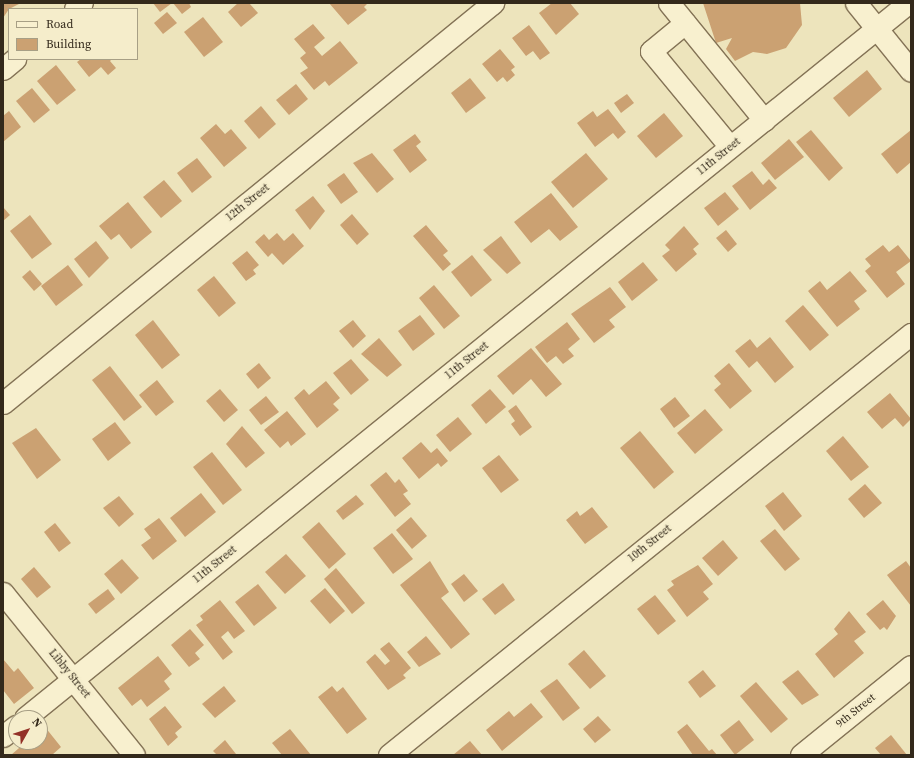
<!DOCTYPE html>
<html>
<head>
<meta charset="utf-8">
<style>
	body { margin:0 }
	#map { position:relative; width:914px; height:758px; overflow:hidden; background:#ede4bc; font-family:"Source Serif 4",serif }
	div>[style] { position:absolute }
	[style*='--x'] { left:calc(var(--x)*1px); top:calc(var(--y)*1px); width:calc(var(--w)*1px); rotate:calc(var(--a)*1deg) }
	.building>* { inset:0; background:#cba172 }
	.roads { filter:drop-shadow(1px 0 #847356) drop-shadow(-1px 0 #847356) drop-shadow(0 1px #847356) drop-shadow(0 -1px #847356) }
	.minor>* { height:21px; margin:-10.5px; padding:0 10.5px; transform-origin:10.5px; border-radius:10.5px; background:#f8f0cf }
	span { translate:-50% -50%; white-space:nowrap; text-align:center; line-height:1.15; -webkit-text-stroke:4px #f5edcb; paint-order:stroke }
	.street-label { font-size:11px; color:#33291b }
	.frame { position:absolute; inset:0; border:4px solid #33291b; pointer-events:none }
	.legend { position:absolute; left:8px; top:8px; width:130px; height:52px; box-sizing:border-box; background:#f5edcb; border:1px solid #a79f85; margin:0; padding:5px 7px; list-style:none; font-size:12px; color:#33291b }
	.legend li { display:flex; align-items:center; gap:8px; height:20px }
	.legend b { width:20px; border:1px solid #a79f85 }
	.north { position:absolute; left:8px; top:710px; width:40px; height:40px; box-sizing:border-box; background:#f5edcb; border:1px solid #a79f85; border-radius:50%; rotate:51deg; font-size:11px; font-weight:700; line-height:16px; text-align:center; color:#33291b }
	.north::after { content:''; display:block; margin:auto; width:14px; height:18px; background:#933127; clip-path:polygon(50% 0,100% 100%,50% 72%,0 100%) }
</style>
</head>
<body>
<div id="map">
	<div class="building">
		<i style="clip-path:polygon(3px 3px,21px 3px,9px 9px,3px 18px)"></i>
		<i style="clip-path:polygon(153px 3px,172px 3px,160px 12px)"></i>
		<i style="clip-path:polygon(173px 3px,189px 3px,191px 7px,182px 14px)"></i>
		<i style="clip-path:polygon(238px 3px,249px 3px,258px 13px,241px 27px,228px 12px)"></i>
		<i style="clip-path:polygon(329px 3px,368px 3px,364px 7px,367px 10px,348px 25px)"></i>
		<i style="clip-path:polygon(552px 3px,570px 3px,579px 14px,556px 35px,539px 13px)"></i>
		<i style="clip-path:polygon(703px 3px,800px 3px,802px 25px,786px 48px,767px 54px,753px 52px,735px 61px,726px 49px,732px 38px,716px 43px)"></i>
		<i style="clip-path:polygon(167px 12px,177px 23px,163px 34px,154px 23px)"></i>
		<i style="clip-path:polygon(203px 17px,223px 42px,204px 57px,184px 32px)"></i>
		<i style="clip-path:polygon(313px 24px,325px 38px,314px 47px,322px 56px,340px 41px,358px 63px,329px 86px,325px 81px,314px 90px,300px 73px,308px 68px,300px 58px,306px 53px,294px 39px)"></i>
		<i style="clip-path:polygon(529px 25px,550px 53px,540px 60px,533px 51px,526px 56px,512px 38px)"></i>
		<i style="clip-path:polygon(500px 49px,515px 67px,511px 70px,515px 75px,507px 82px,503px 77px,497px 82px,482px 64px)"></i>
		<i style="clip-path:polygon(81px 59px,112px 59px,110px 61px,116px 68px,108px 75px,101px 67px,89px 77px,77px 62px)"></i>
		<i style="clip-path:polygon(56px 65px,76px 90px,57px 105px,37px 81px)"></i>
		<i style="clip-path:polygon(867px 70px,882px 89px,849px 117px,833px 98px)"></i>
		<i style="clip-path:polygon(470px 78px,486px 98px,466px 113px,451px 93px)"></i>
		<i style="clip-path:polygon(296px 84px,308px 99px,289px 115px,276px 100px)"></i>
		<i style="clip-path:polygon(32px 88px,50px 110px,34px 123px,16px 101px)"></i>
		<i style="clip-path:polygon(627px 94px,634px 103px,621px 113px,614px 103px)"></i>
		<i style="clip-path:polygon(261px 106px,276px 124px,259px 139px,244px 121px)"></i>
		<i style="clip-path:polygon(608px 109px,626px 132px,618px 139px,613px 133px,595px 147px,577px 123px,593px 111px,597px 117px)"></i>
		<i style="clip-path:polygon(9px 111px,21px 127px,3px 142px,3px 116px)"></i>
		<i style="clip-path:polygon(664px 113px,683px 136px,656px 158px,637px 136px)"></i>
		<i style="clip-path:polygon(216px 124px,225px 134px,231px 129px,247px 148px,224px 167px,200px 138px)"></i>
		<i style="clip-path:polygon(811px 130px,843px 168px,829px 181px,796px 142px)"></i>
		<i style="clip-path:polygon(911px 130px,911px 162px,897px 174px,881px 154px)"></i>
		<i style="clip-path:polygon(415px 134px,421px 142px,416px 146px,427px 160px,410px 173px,393px 150px)"></i>
		<i style="clip-path:polygon(789px 139px,804px 157px,775px 180px,761px 163px)"></i>
		<i style="clip-path:polygon(372px 153px,394px 179px,377px 193px,353px 163px)"></i>
		<i style="clip-path:polygon(586px 153px,608px 179px,573px 208px,551px 182px)"></i>
		<i style="clip-path:polygon(197px 158px,212px 177px,192px 193px,177px 173px)"></i>
		<i style="clip-path:polygon(752px 171px,763px 185px,769px 179px,777px 188px,750px 210px,732px 186px)"></i>
		<i style="clip-path:polygon(344px 173px,358px 192px,341px 204px,327px 185px)"></i>
		<i style="clip-path:polygon(164px 180px,182px 201px,161px 218px,143px 197px)"></i>
		<i style="clip-path:polygon(725px 192px,739px 209px,718px 226px,704px 208px)"></i>
		<i style="clip-path:polygon(551px 193px,578px 227px,560px 241px,549px 229px,531px 243px,514px 222px)"></i>
		<i style="clip-path:polygon(313px 196px,325px 211px,310px 230px,295px 210px)"></i>
		<i style="clip-path:polygon(128px 202px,152px 232px,131px 249px,119px 234px,111px 240px,99px 226px)"></i>
		<i style="clip-path:polygon(3px 207px,10px 215px,3px 221px)"></i>
		<i style="clip-path:polygon(352px 214px,369px 234px,357px 245px,340px 225px)"></i>
		<i style="clip-path:polygon(30px 215px,52px 244px,32px 259px,10px 231px)"></i>
		<i style="clip-path:polygon(426px 225px,448px 251px,443px 255px,451px 264px,443px 271px,413px 236px)"></i>
		<i style="clip-path:polygon(684px 226px,699px 244px,693px 249px,697px 254px,676px 272px,662px 256px,670px 250px,665px 245px)"></i>
		<i style="clip-path:polygon(726px 230px,737px 244px,728px 252px,716px 238px)"></i>
		<i style="clip-path:polygon(277px 233px,284px 241px,293px 233px,304px 246px,283px 265px,272px 253px,268px 257px,255px 242px,264px 234px,269px 240px)"></i>
		<i style="clip-path:polygon(501px 236px,521px 263px,507px 274px,483px 250px)"></i>
		<i style="clip-path:polygon(96px 241px,109px 258px,89px 278px,74px 259px)"></i>
		<i style="clip-path:polygon(883px 245px,889px 252px,898px 245px,911px 261px,896px 272px,905px 284px,887px 298px,865px 271px,871px 266px,865px 259px)"></i>
		<i style="clip-path:polygon(247px 251px,259px 265px,253px 270px,256px 274px,246px 281px,232px 263px)"></i>
		<i style="clip-path:polygon(472px 255px,492px 280px,471px 297px,451px 272px)"></i>
		<i style="clip-path:polygon(643px 262px,658px 280px,632px 301px,618px 282px)"></i>
		<i style="clip-path:polygon(68px 265px,83px 285px,56px 306px,41px 286px)"></i>
		<i style="clip-path:polygon(30px 270px,42px 284px,34px 291px,22px 277px)"></i>
		<i style="clip-path:polygon(850px 271px,867px 291px,854px 301px,860px 309px,837px 327px,808px 291px,820px 281px,827px 290px)"></i>
		<i style="clip-path:polygon(214px 276px,236px 303px,219px 317px,197px 290px)"></i>
		<i style="clip-path:polygon(434px 285px,460px 316px,444px 329px,419px 298px)"></i>
		<i style="clip-path:polygon(610px 287px,626px 307px,609px 320px,615px 327px,594px 343px,571px 314px)"></i>
		<i style="clip-path:polygon(803px 305px,829px 335px,810px 351px,785px 321px)"></i>
		<i style="clip-path:polygon(420px 315px,435px 334px,413px 351px,398px 331px)"></i>
		<i style="clip-path:polygon(153px 320px,180px 355px,162px 369px,135px 335px)"></i>
		<i style="clip-path:polygon(353px 320px,366px 336px,353px 348px,339px 331px)"></i>
		<i style="clip-path:polygon(567px 322px,580px 339px,568px 349px,574px 356px,563px 364px,556px 356px,547px 363px,535px 347px)"></i>
		<i style="clip-path:polygon(770px 337px,794px 367px,775px 383px,757px 361px,749px 368px,735px 351px,750px 339px,757px 348px)"></i>
		<i style="clip-path:polygon(379px 338px,402px 365px,387px 377px,361px 354px)"></i>
		<i style="clip-path:polygon(531px 348px,562px 384px,546px 397px,531px 379px,513px 395px,497px 376px)"></i>
		<i style="clip-path:polygon(351px 359px,369px 380px,351px 395px,333px 373px)"></i>
		<i style="clip-path:polygon(259px 363px,271px 378px,258px 389px,246px 374px)"></i>
		<i style="clip-path:polygon(729px 363px,752px 391px,730px 409px,714px 390px,721px 384px,714px 376px)"></i>
		<i style="clip-path:polygon(110px 366px,142px 407px,124px 421px,92px 380px)"></i>
		<i style="clip-path:polygon(157px 380px,174px 402px,156px 416px,139px 395px)"></i>
		<i style="clip-path:polygon(326px 381px,340px 398px,333px 404px,339px 410px,317px 428px,294px 398px,304px 389px,309px 395px)"></i>
		<i style="clip-path:polygon(220px 389px,238px 410px,224px 422px,206px 401px)"></i>
		<i style="clip-path:polygon(490px 389px,506px 407px,486px 424px,471px 405px)"></i>
		<i style="clip-path:polygon(890px 393px,911px 419px,903px 427px,895px 418px,882px 429px,867px 412px)"></i>
		<i style="clip-path:polygon(266px 396px,279px 412px,261px 425px,249px 410px)"></i>
		<i style="clip-path:polygon(675px 397px,690px 416px,674px 428px,660px 409px)"></i>
		<i style="clip-path:polygon(516px 405px,532px 427px,520px 436px,511px 424px,515px 421px,508px 411px)"></i>
		<i style="clip-path:polygon(705px 409px,723px 430px,695px 454px,677px 433px)"></i>
		<i style="clip-path:polygon(287px 411px,306px 434px,291px 446px,288px 441px,280px 448px,264px 430px)"></i>
		<i style="clip-path:polygon(458px 417px,472px 434px,450px 452px,436px 435px)"></i>
		<i style="clip-path:polygon(115px 422px,131px 443px,108px 461px,92px 439px)"></i>
		<i style="clip-path:polygon(242px 426px,265px 453px,246px 468px,226px 444px)"></i>
		<i style="clip-path:polygon(36px 428px,61px 460px,37px 479px,12px 443px)"></i>
		<i style="clip-path:polygon(640px 431px,674px 472px,654px 489px,620px 448px)"></i>
		<i style="clip-path:polygon(843px 436px,869px 467px,851px 481px,826px 451px)"></i>
		<i style="clip-path:polygon(421px 442px,431px 453px,437px 448px,448px 461px,441px 467px,438px 463px,419px 479px,402px 458px)"></i>
		<i style="clip-path:polygon(212px 452px,242px 490px,223px 505px,193px 467px)"></i>
		<i style="clip-path:polygon(499px 455px,519px 480px,501px 493px,482px 468px)"></i>
		<i style="clip-path:polygon(386px 472px,395px 483px,399px 479px,408px 491px,403px 494px,411px 504px,395px 517px,370px 485px)"></i>
		<i style="clip-path:polygon(865px 484px,882px 503px,864px 518px,848px 499px)"></i>
		<i style="clip-path:polygon(783px 492px,802px 516px,784px 531px,765px 506px)"></i>
		<i style="clip-path:polygon(201px 493px,216px 512px,185px 537px,170px 518px)"></i>
		<i style="clip-path:polygon(356px 495px,364px 504px,343px 520px,336px 511px)"></i>
		<i style="clip-path:polygon(119px 496px,134px 514px,119px 527px,103px 508px)"></i>
		<i style="clip-path:polygon(592px 507px,608px 527px,585px 544px,566px 520px,577px 511px,580px 516px)"></i>
		<i style="clip-path:polygon(411px 517px,427px 536px,412px 549px,396px 530px)"></i>
		<i style="clip-path:polygon(159px 518px,177px 541px,153px 560px,141px 545px,151px 538px,144px 529px)"></i>
		<i style="clip-path:polygon(319px 522px,346px 554px,329px 569px,302px 537px)"></i>
		<i style="clip-path:polygon(55px 523px,71px 543px,59px 552px,44px 532px)"></i>
		<i style="clip-path:polygon(775px 529px,800px 559px,785px 571px,760px 541px)"></i>
		<i style="clip-path:polygon(392px 533px,413px 559px,393px 574px,373px 548px)"></i>
		<i style="clip-path:polygon(723px 540px,738px 558px,718px 576px,702px 558px)"></i>
		<i style="clip-path:polygon(286px 554px,306px 576px,285px 594px,265px 572px)"></i>
		<i style="clip-path:polygon(122px 559px,139px 578px,121px 594px,104px 574px)"></i>
		<i style="clip-path:polygon(430px 561px,449px 592px,441px 598px,470px 634px,451px 649px,400px 585px)"></i>
		<i style="clip-path:polygon(906px 561px,911px 568px,911px 606px,887px 575px)"></i>
		<i style="clip-path:polygon(698px 565px,713px 584px,703px 592px,709px 599px,687px 617px,667px 590px,674px 585px,671px 581px)"></i>
		<i style="clip-path:polygon(34px 567px,51px 587px,37px 598px,21px 579px)"></i>
		<i style="clip-path:polygon(336px 568px,365px 603px,352px 614px,324px 579px)"></i>
		<i style="clip-path:polygon(464px 574px,478px 591px,464px 602px,451px 584px)"></i>
		<i style="clip-path:polygon(503px 583px,515px 600px,495px 615px,482px 599px)"></i>
		<i style="clip-path:polygon(258px 584px,277px 608px,254px 626px,235px 602px)"></i>
		<i style="clip-path:polygon(325px 588px,345px 611px,330px 624px,310px 601px)"></i>
		<i style="clip-path:polygon(108px 589px,115px 599px,96px 614px,88px 604px)"></i>
		<i style="clip-path:polygon(655px 595px,676px 621px,658px 635px,637px 609px)"></i>
		<i style="clip-path:polygon(220px 600px,245px 631px,234px 639px,228px 631px,221px 637px,233px 652px,223px 660px,196px 625px,203px 620px,200px 616px)"></i>
		<i style="clip-path:polygon(883px 600px,896px 616px,887px 630px,884px 627px,880px 630px,866px 614px)"></i>
		<i style="clip-path:polygon(849px 611px,866px 632px,854px 641px,864px 653px,834px 678px,815px 654px,838px 634px,834px 629px)"></i>
		<i style="clip-path:polygon(190px 629px,204px 645px,195px 653px,200px 659px,189px 667px,171px 645px)"></i>
		<i style="clip-path:polygon(426px 636px,441px 654px,419px 667px,407px 652px)"></i>
		<i style="clip-path:polygon(389px 642px,411px 668px,403px 675px,406px 678px,388px 690px,366px 662px,375px 654px,385px 665px,390px 661px,380px 649px)"></i>
		<i style="clip-path:polygon(584px 650px,606px 676px,590px 689px,568px 664px)"></i>
		<i style="clip-path:polygon(158px 656px,172px 674px,164px 681px,170px 689px,147px 707px,141px 699px,132px 706px,118px 688px)"></i>
		<i style="clip-path:polygon(3px 659px,14px 672px,18px 668px,34px 688px,14px 704px,3px 690px)"></i>
		<i style="clip-path:polygon(703px 670px,716px 686px,700px 698px,688px 682px)"></i>
		<i style="clip-path:polygon(798px 670px,819px 695px,802px 705px,782px 682px)"></i>
		<i style="clip-path:polygon(557px 679px,580px 708px,563px 721px,540px 691px)"></i>
		<i style="clip-path:polygon(756px 682px,788px 719px,771px 733px,740px 696px)"></i>
		<i style="clip-path:polygon(224px 686px,236px 701px,215px 718px,202px 704px)"></i>
		<i style="clip-path:polygon(332px 686px,337px 692px,343px 687px,367px 719px,347px 734px,318px 697px)"></i>
		<i style="clip-path:polygon(531px 703px,543px 717px,502px 751px,486px 730px,509px 711px,514px 717px)"></i>
		<i style="clip-path:polygon(165px 706px,182px 727px,175px 733px,178px 737px,168px 746px,149px 719px)"></i>
		<i style="clip-path:polygon(598px 716px,611px 730px,595px 743px,583px 729px)"></i>
		<i style="clip-path:polygon(739px 720px,754px 740px,735px 755px,720px 735px)"></i>
		<i style="clip-path:polygon(687px 724px,709px 751px,712px 749px,717px 755px,693px 755px,677px 732px)"></i>
		<i style="clip-path:polygon(45px 727px,61px 747px,52px 755px,11px 755px,26px 742px,40px 742px,40px 731px)"></i>
		<i style="clip-path:polygon(290px 729px,311px 755px,282px 755px,272px 743px)"></i>
		<i style="clip-path:polygon(891px 735px,907px 755px,881px 755px,875px 748px)"></i>
		<i style="clip-path:polygon(225px 740px,236px 754px,236px 755px,217px 755px,213px 751px)"></i>
		<i style="clip-path:polygon(470px 741px,482px 755px,453px 755px)"></i>
	</div>
	<div class="roads">
		<div class="minor">
			<i style="--x:669;--y:3;--w:151;--a:50.9"></i>
			<i style="--x:856;--y:3;--w:87;--a:51"></i>
			<i style="--x:75;--y:9;--w:9;--a:-41"></i>
			<i style="--x:685;--y:23;--w:44;--a:140.5"></i>
			<i style="--x:651;--y:51;--w:124;--a:50.5"></i>
			<i style="--x:3;--y:69;--w:16;--a:-40"></i>
			<i style="--x:3;--y:403;--w:633;--a:-39.23"></i>
			<i style="--x:3;--y:593;--w:208;--a:51"></i>
			<i style="--x:25;--y:718;--w:1136;--a:-39"></i>
			<i style="--x:3;--y:736;--w:16;--a:-38"></i>
			<i style="--x:389;--y:755;--w:671;--a:-38.89"></i>
			<i style="--x:801;--y:755;--w:141;--a:-39"></i>
		</div>
	</div>
	<div class="street-label">
		<span style="left:719px;top:157px;rotate:-39deg">11th Street</span>
		<span style="left:248px;top:203px;rotate:-39deg">12th Street</span>
		<span style="left:467px;top:361px;rotate:-39deg">11th Street</span>
		<span style="left:650px;top:544px;rotate:-39deg">10th Street</span>
		<span style="left:215px;top:565px;rotate:-39deg">11th Street</span>
		<span style="left:69px;top:674px;rotate:51deg">Libby Street</span>
		<span style="left:856px;top:711px;rotate:-39deg">9th Street</span>
	</div>
	<div class="frame"></div>
	<ul class="legend">
	<li><b style="height:5px;background:#f8f0cf"></b>Road</li>
	<li><b style="height:11px;background:#cba172"></b>Building</li>
	</ul>
	<div class="north">N</div>
</div>
</body>
</html>
